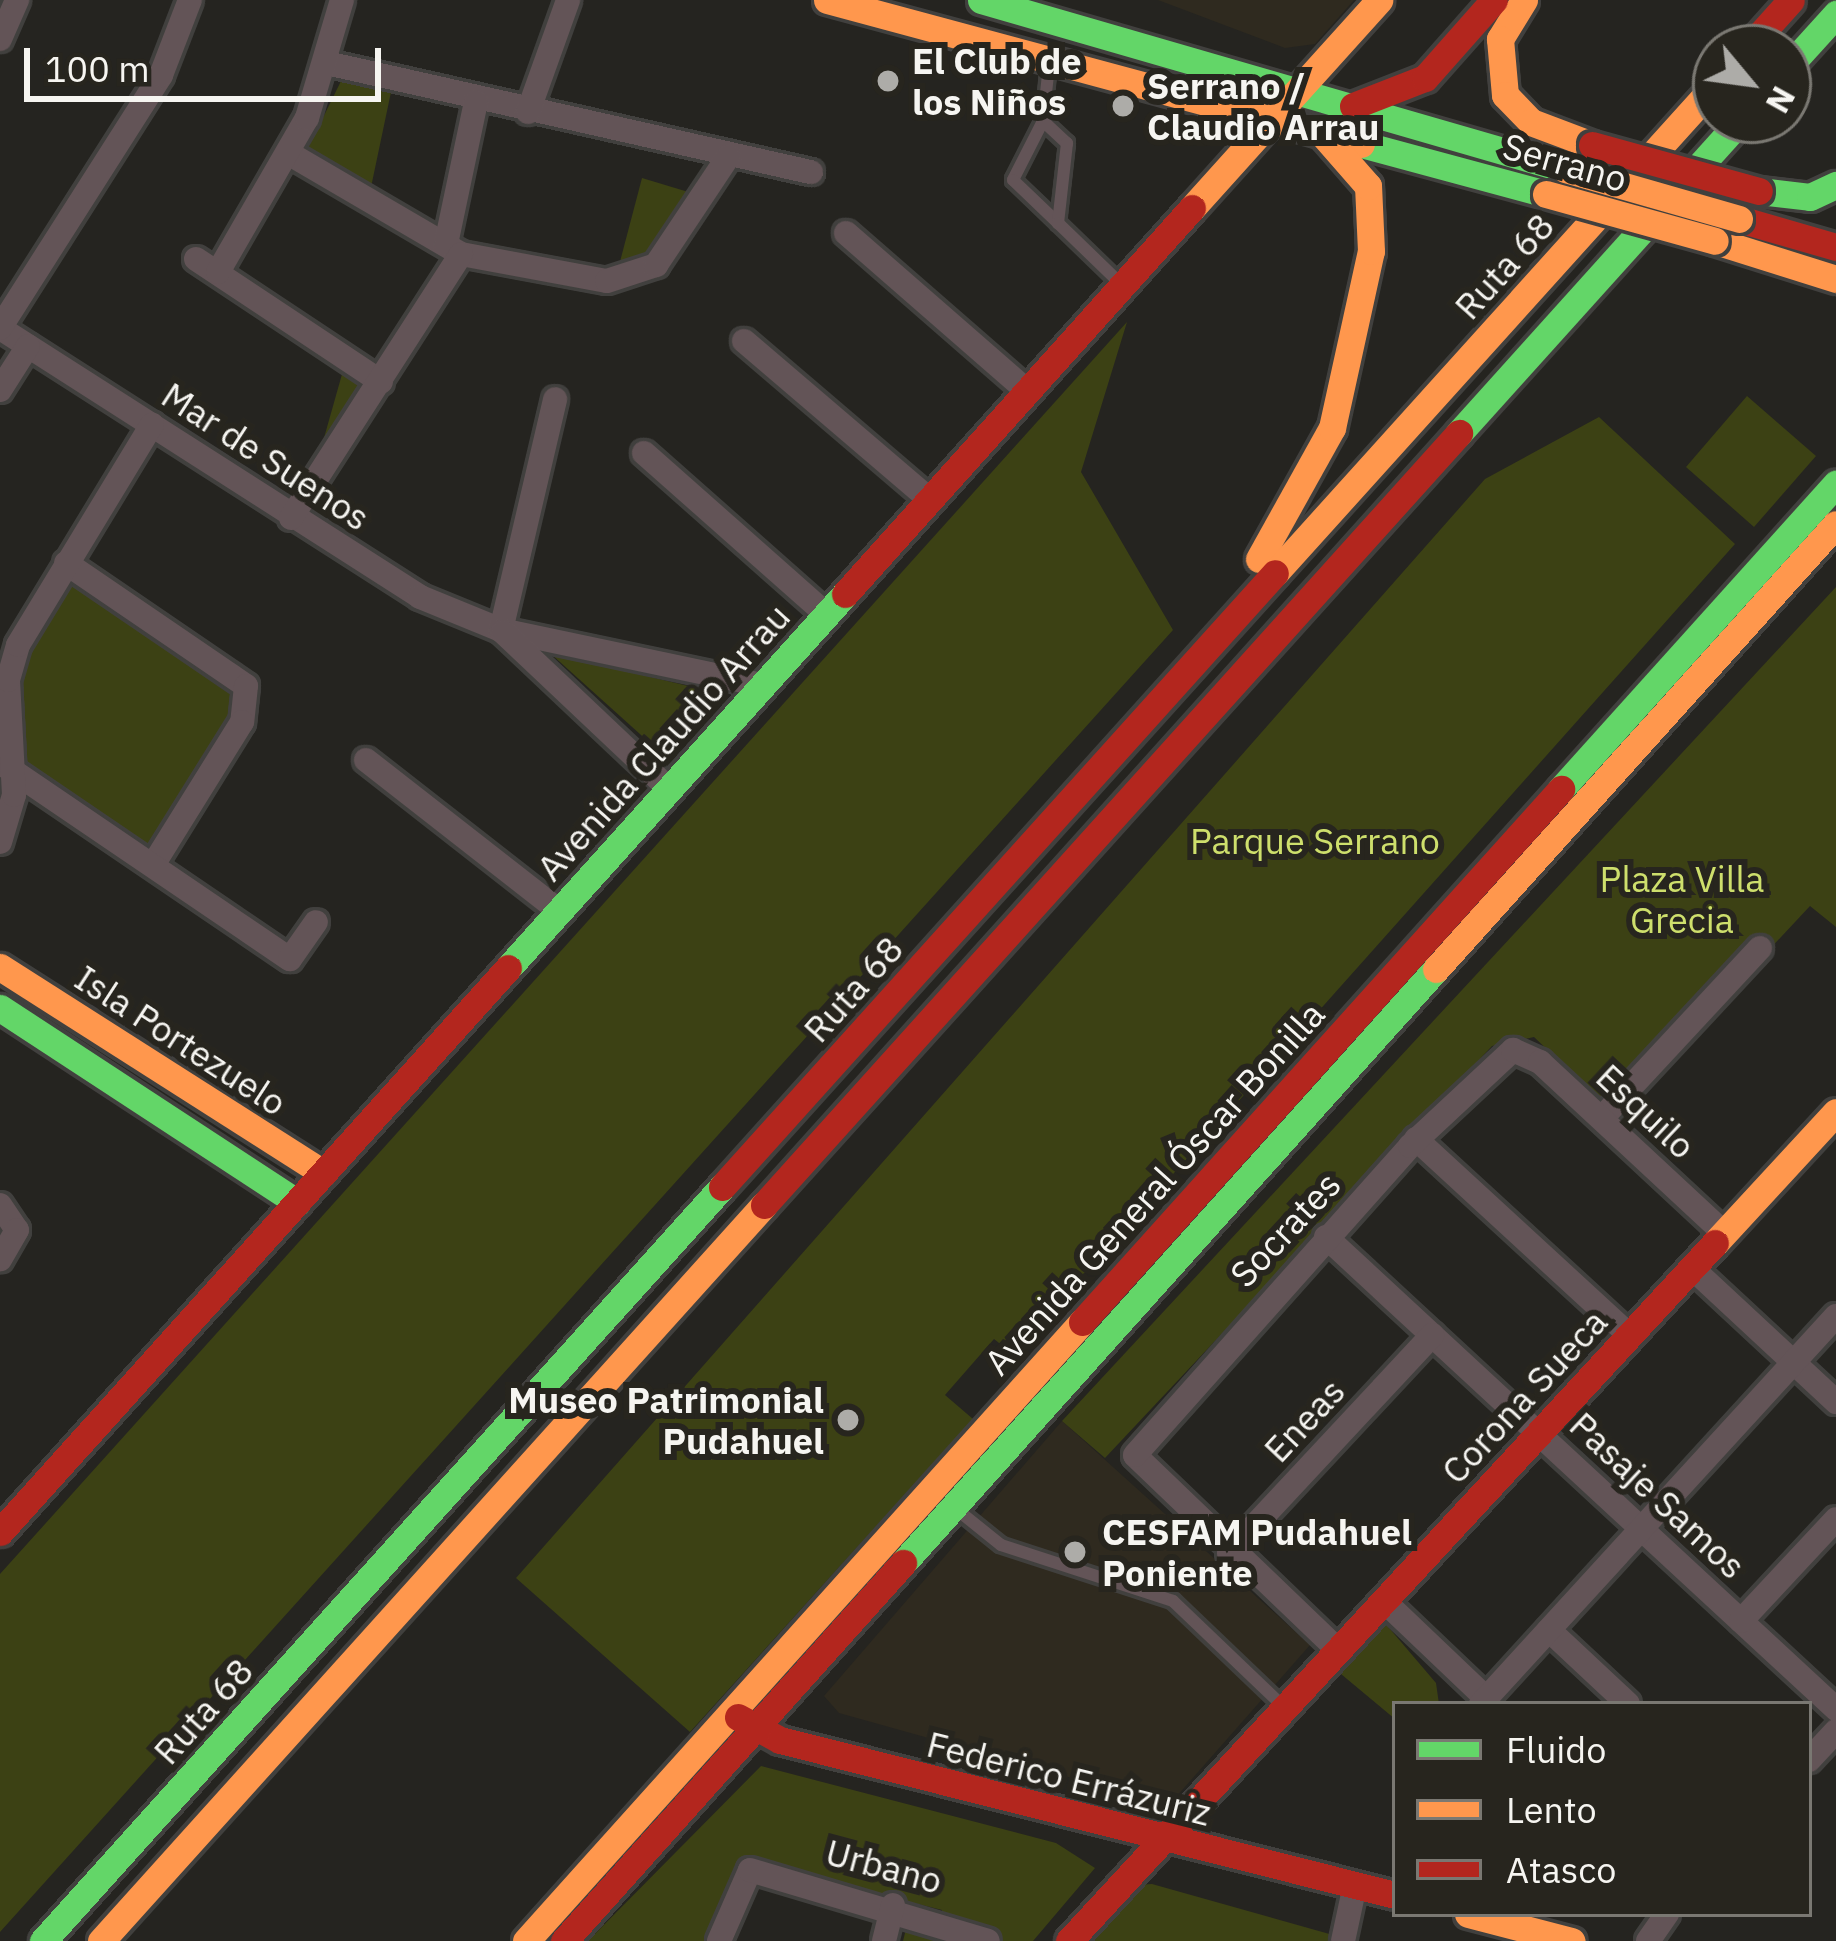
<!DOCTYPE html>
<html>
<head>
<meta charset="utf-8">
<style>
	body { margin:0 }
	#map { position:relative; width:1836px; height:1941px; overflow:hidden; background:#252420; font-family:"IBM Plex Sans",sans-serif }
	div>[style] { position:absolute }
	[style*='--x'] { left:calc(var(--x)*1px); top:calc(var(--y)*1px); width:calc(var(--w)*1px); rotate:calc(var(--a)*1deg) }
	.built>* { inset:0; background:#2f2a1f }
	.green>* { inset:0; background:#3c4114 }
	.roads { filter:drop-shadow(3px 0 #41403e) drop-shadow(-3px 0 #41403e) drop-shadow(0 3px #41403e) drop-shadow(0 -3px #41403e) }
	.lane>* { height:12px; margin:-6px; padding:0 6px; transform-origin:6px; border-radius:6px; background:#635457 }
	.street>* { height:24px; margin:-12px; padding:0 12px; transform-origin:12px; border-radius:12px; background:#635457 }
	.fast>* { height:27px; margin:-13.5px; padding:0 13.5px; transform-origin:13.5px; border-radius:13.5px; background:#63d668 }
	.slow>* { height:27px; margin:-13.5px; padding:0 13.5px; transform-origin:13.5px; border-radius:13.5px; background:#ff974d }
	.jam>* { height:27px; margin:-13.5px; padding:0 13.5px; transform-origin:13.5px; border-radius:13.5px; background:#b3261e }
	.bridges { filter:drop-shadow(3px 0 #41403e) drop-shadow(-3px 0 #41403e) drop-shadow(0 3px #41403e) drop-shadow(0 -3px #41403e) }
	.slow-bridge>* { height:27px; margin:-13.5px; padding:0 13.5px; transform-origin:13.5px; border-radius:13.5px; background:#ff974d }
	.jam-bridge>* { height:27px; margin:-13.5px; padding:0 13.5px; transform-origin:13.5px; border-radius:13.5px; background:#b3261e }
	.dots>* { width:33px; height:33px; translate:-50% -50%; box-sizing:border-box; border:6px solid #27251e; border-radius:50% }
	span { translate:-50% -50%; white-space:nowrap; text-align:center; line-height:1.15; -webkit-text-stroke:12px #27251e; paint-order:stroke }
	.poi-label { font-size:36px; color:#f6f5f1; font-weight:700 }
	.left { translate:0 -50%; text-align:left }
	.right { translate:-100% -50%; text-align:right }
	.street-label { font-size:36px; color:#f6f5f1 }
	.park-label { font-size:36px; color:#cedf6c }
	.legend { position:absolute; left:1392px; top:1701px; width:420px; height:216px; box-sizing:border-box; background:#27251e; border:3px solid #7a7872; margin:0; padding:15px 21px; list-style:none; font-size:36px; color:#f6f5f1 }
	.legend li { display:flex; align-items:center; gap:24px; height:60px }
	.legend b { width:60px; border:3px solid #7a7872 }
	.north { position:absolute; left:1692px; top:24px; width:120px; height:120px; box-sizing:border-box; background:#27251e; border:3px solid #7a7872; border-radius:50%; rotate:119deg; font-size:33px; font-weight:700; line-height:48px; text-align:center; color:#f6f5f1 }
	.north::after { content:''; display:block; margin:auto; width:42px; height:54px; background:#adaca8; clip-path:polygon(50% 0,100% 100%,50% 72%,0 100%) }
	.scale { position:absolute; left:24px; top:48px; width:357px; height:54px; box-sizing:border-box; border:6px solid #f6f5f1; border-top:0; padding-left:15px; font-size:36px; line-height:42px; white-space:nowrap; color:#f6f5f1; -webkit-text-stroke:9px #27251e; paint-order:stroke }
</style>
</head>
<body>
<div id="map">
	<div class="built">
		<i style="clip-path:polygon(1158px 0,1354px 0,1315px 44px,1285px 48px)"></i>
		<i style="clip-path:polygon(1062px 1421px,1310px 1645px,1169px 1805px,839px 1713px,824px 1696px)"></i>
	</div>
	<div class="green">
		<i style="clip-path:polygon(342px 79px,391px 92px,370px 192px,307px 150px)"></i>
		<i style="clip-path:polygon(642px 178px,695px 194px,612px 292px)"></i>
		<i style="clip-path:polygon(1127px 322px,1081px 472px,1173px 630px,0 1932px,0 1574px)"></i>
		<i style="clip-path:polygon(346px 360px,381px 382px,309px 491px)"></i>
		<i style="clip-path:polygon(1747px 396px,1816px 456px,1754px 527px,1686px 467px)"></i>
		<i style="clip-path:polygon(1599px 417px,1735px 544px,1013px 1354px,994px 1339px,945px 1395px,973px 1419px,690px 1732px,516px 1578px,1485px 479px)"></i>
		<i style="clip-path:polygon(66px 563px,237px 671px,247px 705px,153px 865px,13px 772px,18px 645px)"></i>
		<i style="clip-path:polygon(1836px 587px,1836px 927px,1810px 906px,1615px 1114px,1534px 1037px,1492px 1046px,1105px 1458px,1062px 1421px)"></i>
		<i style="clip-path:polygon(550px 653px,705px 690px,716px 701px,661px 753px)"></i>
		<i style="clip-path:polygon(1384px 1622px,1436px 1683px,1439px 1704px,1395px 1704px,1395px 1719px,1335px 1669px)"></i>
		<i style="clip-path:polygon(761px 1766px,1056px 1843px,1095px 1868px,1033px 1941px,903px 1941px,907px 1925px,935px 1933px,942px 1910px,741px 1860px,706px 1941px,588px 1941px)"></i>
		<i style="clip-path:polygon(1152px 1884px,1333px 1935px,1331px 1941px,1091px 1941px,1137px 1885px)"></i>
	</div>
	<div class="roads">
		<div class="lane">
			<i style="--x:1049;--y:65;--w:56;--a:96.1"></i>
			<i style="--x:1043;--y:121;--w:66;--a:117"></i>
			<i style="--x:1013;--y:180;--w:62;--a:43.7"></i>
			<i style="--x:1043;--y:121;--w:33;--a:43"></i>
			<i style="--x:1067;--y:143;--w:81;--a:96.4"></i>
			<i style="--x:1058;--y:223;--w:88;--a:44.1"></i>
			<i style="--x:955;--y:1508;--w:59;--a:38.8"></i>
			<i style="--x:1001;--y:1545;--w:181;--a:18"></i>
			<i style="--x:1173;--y:1601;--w:153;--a:43.7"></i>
		</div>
		<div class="street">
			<i style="--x:0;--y:39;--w:43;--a:-66.4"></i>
			<i style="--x:331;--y:64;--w:492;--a:12.7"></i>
			<i style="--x:528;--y:112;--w:119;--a:-70.3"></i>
			<i style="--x:288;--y:153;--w:200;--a:30.3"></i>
			<i style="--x:461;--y:254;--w:148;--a:10.5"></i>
			<i style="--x:607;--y:281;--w:52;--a:-18.1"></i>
			<i style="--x:656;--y:265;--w:130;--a:-56.3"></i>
			<i style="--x:846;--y:233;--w:240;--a:41.1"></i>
			<i style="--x:446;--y:244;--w:145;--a:-78.1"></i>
			<i style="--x:196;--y:259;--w:222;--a:33.6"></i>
			<i style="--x:218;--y:272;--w:178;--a:-60"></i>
			<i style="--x:307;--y:118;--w:123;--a:-73.5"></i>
			<i style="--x:0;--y:328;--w:499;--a:32.6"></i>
			<i style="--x:420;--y:597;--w:87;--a:22.2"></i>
			<i style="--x:501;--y:630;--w:267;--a:11.9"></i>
			<i style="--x:0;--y:328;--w:300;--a:-57.5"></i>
			<i style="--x:161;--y:75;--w:80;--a:-68.9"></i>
			<i style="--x:744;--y:341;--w:243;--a:40.5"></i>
			<i style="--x:0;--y:390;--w:52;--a:-57.5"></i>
			<i style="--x:644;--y:453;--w:243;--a:41.5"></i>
			<i style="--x:291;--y:518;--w:314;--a:-57.2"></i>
			<i style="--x:66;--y:563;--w:218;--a:34.3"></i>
			<i style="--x:246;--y:686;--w:36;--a:96"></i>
			<i style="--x:242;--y:722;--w:168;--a:121.9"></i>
			<i style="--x:501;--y:630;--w:237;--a:-76.8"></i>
			<i style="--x:503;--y:632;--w:228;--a:43.4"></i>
			<i style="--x:366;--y:760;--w:245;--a:38"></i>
			<i style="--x:7;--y:767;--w:342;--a:34.2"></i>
			<i style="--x:290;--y:959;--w:45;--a:-54.9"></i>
			<i style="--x:0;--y:842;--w:49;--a:-73.4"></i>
			<i style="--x:14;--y:795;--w:115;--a:-93"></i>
			<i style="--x:8;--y:680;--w:36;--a:-74"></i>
			<i style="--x:18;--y:645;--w:258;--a:-58.7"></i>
			<i style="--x:1602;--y:1118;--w:232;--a:-47.1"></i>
			<i style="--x:1416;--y:1139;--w:289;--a:42.6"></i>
			<i style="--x:0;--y:1205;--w:30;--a:56"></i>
			<i style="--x:17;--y:1230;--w:34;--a:120"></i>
			<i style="--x:1326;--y:1237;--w:695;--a:42.78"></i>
			<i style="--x:1692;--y:1268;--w:197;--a:42.9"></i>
			<i style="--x:1229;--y:1553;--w:298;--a:-47"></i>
			<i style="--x:1384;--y:1601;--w:141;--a:43.6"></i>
			<i style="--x:1741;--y:1621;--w:139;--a:-47"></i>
			<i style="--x:1549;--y:1630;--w:108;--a:43.1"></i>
			<i style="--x:1338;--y:1650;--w:281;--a:-136.2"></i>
			<i style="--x:1135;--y:1455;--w:414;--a:-48.3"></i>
			<i style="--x:1410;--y:1146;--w:141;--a:-43"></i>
			<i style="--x:1513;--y:1050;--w:30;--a:24"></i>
			<i style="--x:1540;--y:1062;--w:251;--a:42.9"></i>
			<i style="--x:1481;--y:1704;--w:526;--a:-47.54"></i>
			<i style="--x:1809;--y:1760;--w:40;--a:-47"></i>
			<i style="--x:719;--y:1941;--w:77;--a:-66.4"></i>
			<i style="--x:750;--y:1870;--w:248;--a:16.6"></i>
			<i style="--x:884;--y:1941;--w:37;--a:-76"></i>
			<i style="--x:1343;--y:1941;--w:57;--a:-77.9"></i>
			<i style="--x:1648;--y:1941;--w:33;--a:-55"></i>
		</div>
		<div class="fast">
			<i style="--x:981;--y:0;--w:608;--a:16.14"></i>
			<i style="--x:1788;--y:67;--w:72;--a:-47.8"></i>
			<i style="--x:1361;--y:144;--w:192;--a:15.1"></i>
			<i style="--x:1759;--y:191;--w:51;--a:6.7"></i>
			<i style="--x:1810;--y:197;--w:29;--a:-25"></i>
			<i style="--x:1459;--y:433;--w:421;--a:-48"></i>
			<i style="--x:1561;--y:789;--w:411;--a:-48"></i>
			<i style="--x:508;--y:968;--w:503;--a:-47.98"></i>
			<i style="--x:0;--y:1008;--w:355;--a:33.2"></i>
			<i style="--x:903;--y:1563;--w:798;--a:-48.1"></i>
			<i style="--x:43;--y:1941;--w:1015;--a:-48"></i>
		</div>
		<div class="slow">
			<i style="--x:827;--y:0;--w:553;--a:15.09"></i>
			<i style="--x:1524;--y:0;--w:46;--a:121.6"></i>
			<i style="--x:1500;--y:39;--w:56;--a:84.9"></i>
			<i style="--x:1505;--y:95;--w:37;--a:46"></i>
			<i style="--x:1531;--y:122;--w:65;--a:20.7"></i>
			<i style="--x:1192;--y:208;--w:280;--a:-48"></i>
			<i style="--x:1715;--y:241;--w:127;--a:17.4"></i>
			<i style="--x:1259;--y:559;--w:150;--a:-60.9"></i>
			<i style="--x:1332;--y:428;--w:181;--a:-77.6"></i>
			<i style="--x:1371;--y:251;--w:65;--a:-92.6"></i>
			<i style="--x:1368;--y:186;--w:74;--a:-131.2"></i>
			<i style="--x:1275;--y:573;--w:658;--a:-47.95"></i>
			<i style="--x:0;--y:967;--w:383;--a:32.5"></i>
			<i style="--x:1436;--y:969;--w:598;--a:-48.05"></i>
			<i style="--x:1715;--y:1243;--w:178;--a:-47.3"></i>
			<i style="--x:1468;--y:1914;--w:107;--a:14.6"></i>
			<i style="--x:101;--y:1941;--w:991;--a:-47.99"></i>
			<i style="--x:526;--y:1941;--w:832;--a:-48.07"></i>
		</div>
		<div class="jam">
			<i style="--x:1748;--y:48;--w:64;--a:-48.1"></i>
			<i style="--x:1353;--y:106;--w:77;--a:-21.3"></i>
			<i style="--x:1425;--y:78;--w:104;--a:-48.5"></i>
			<i style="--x:1739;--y:219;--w:101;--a:16.1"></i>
			<i style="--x:845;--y:594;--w:519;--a:-48.05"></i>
			<i style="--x:722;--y:1187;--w:826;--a:-47.99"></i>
			<i style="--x:764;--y:1205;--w:1039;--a:-48"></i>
			<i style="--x:1082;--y:1322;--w:717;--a:-48.05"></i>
			<i style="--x:0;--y:1532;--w:759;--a:-47.99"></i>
			<i style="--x:738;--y:1717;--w:48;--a:28.7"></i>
			<i style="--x:780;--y:1740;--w:634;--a:14.15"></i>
			<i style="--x:564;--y:1941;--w:508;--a:-48.11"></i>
			<i style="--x:1069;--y:1941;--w:951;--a:-47.22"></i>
		</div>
	</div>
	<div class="bridges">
		<div class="slow-bridge">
			<i style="--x:1565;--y:169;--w:181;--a:16"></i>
			<i style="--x:1546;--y:194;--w:175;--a:15.5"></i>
		</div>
		<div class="jam-bridge">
			<i style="--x:1592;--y:145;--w:173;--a:15.4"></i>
		</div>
	</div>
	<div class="dots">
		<i style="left:888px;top:81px;background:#adaca8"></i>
		<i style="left:1123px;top:106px;background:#adaca8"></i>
		<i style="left:848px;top:1420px;background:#adaca8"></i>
		<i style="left:1075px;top:1552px;background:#adaca8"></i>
	</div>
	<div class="poi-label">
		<span class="left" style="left:912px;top:81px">El Club de<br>los Niños</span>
		<span class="left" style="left:1147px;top:106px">Serrano /<br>Claudio Arrau</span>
		<span class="right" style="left:824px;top:1420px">Museo Patrimonial<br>Pudahuel</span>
		<span class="left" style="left:1102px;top:1552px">CESFAM Pudahuel<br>Poniente</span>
	</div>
	<div class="street-label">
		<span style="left:1565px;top:162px;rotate:16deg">Serrano</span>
		<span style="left:1504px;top:266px;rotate:-48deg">Ruta 68</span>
		<span style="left:266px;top:456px;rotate:33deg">Mar de Suenos</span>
		<span style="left:663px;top:742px;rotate:-48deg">Avenida Claudio Arrau</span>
		<span style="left:853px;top:989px;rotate:-48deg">Ruta 68</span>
		<span style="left:181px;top:1040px;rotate:33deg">Isla Portezuelo</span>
		<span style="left:1646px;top:1111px;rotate:43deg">Esquilo</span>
		<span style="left:1154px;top:1188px;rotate:-48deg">Avenida General Óscar Bonilla</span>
		<span style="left:1285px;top:1229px;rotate:-47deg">Socrates</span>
		<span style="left:1524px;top:1396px;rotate:-47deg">Corona Sueca</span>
		<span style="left:1304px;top:1420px;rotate:-47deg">Eneas</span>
		<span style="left:1658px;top:1495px;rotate:43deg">Pasaje Samos</span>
		<span style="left:203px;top:1711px;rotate:-48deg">Ruta 68</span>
		<span style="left:1069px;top:1778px;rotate:14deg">Federico Errázuriz</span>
		<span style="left:884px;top:1866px;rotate:15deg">Urbano</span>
	</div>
	<div class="park-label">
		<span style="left:1315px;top:841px">Parque Serrano</span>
		<span style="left:1682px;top:899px">Plaza Villa<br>Grecia</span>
	</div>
	<ul class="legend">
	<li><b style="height:15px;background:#63d668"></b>Fluido</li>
	<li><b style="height:15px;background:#ff974d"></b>Lento</li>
	<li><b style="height:15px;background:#b3261e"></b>Atasco</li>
	</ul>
	<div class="north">N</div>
	<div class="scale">100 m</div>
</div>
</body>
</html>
